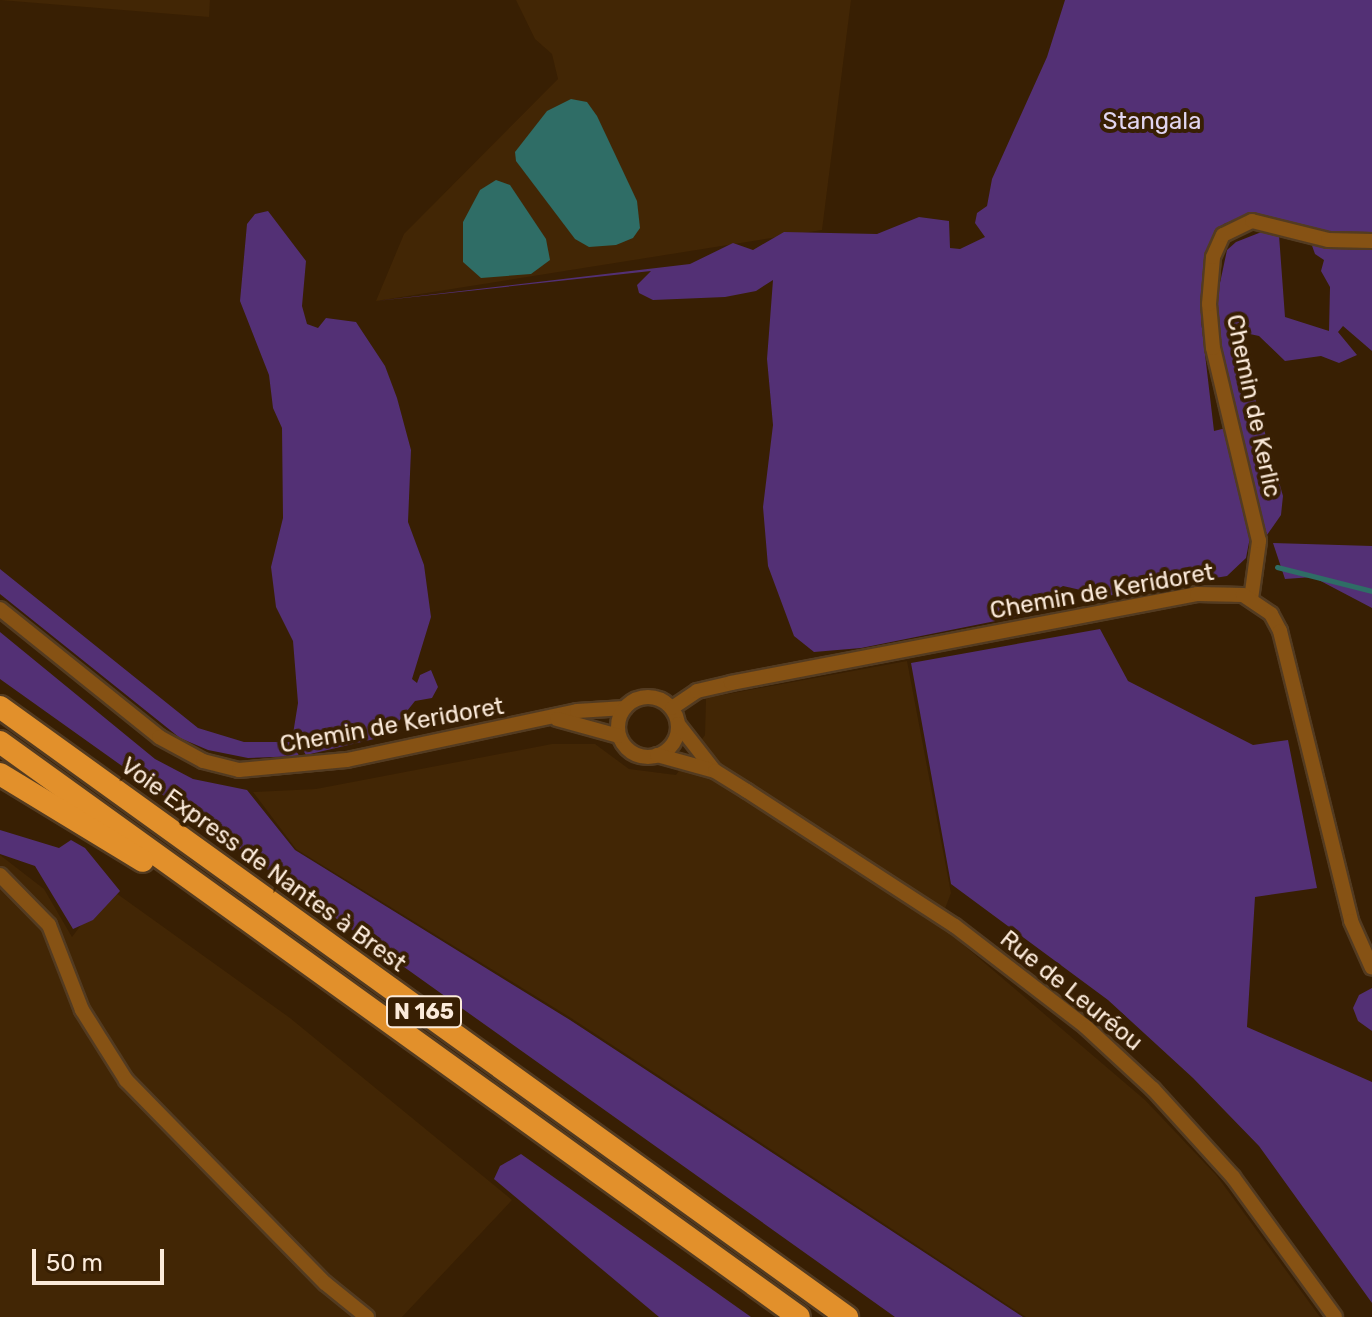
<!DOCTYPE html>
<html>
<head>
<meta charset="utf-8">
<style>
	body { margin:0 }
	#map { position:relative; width:1372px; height:1317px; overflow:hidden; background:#381f03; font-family:Rubik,sans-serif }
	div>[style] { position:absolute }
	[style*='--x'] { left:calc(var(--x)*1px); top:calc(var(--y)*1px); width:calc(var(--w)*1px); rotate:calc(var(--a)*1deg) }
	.built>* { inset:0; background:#422605 }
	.green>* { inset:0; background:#533075 }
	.water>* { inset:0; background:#2f6d66 }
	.stream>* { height:5px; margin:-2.5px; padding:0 2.5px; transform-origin:2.5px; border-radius:2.5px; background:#2f6d66 }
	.roads { filter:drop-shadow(2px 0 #533b21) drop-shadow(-2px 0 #533b21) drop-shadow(0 2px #533b21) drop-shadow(0 -2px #533b21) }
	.minor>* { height:14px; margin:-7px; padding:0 7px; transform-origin:7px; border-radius:7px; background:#865214 }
	.minor>.ring { margin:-7px; padding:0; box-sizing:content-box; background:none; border:14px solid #865214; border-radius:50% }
	.trunk>* { height:22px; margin:-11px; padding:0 11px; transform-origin:11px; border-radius:11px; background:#e2902b }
	span { translate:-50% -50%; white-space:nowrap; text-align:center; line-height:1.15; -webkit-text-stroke:8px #381f03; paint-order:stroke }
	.shield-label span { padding:2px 6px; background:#381f03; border:2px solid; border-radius:6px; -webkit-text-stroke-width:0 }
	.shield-label { font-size:22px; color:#fbeada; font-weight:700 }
	.park-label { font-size:24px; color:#e1d5f0 }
	.street-label { font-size:24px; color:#fbeada }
	.scale { position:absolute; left:32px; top:1249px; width:132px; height:36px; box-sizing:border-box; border:4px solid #fbeada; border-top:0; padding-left:10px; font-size:24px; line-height:28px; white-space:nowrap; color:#fbeada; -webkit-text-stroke:6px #381f03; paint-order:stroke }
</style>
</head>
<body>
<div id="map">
	<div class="built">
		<i style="clip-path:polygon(0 0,210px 0,209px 17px)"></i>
		<i style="clip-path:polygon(516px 0,851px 0,822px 230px,376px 301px,404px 234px,558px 79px,552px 54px,535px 39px)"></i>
		<i style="clip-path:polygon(907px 661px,951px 893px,939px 924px,1145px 1100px,1217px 1176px,1320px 1317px,1026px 1317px,571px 1018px,296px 849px,253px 792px,316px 789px,552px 744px,595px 744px,629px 769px,676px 775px,705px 735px,706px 698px)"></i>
		<i style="clip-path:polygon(0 855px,44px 889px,72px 937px,109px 888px,290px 1018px,512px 1200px,402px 1317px,0 1317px)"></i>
	</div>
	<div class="green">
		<i style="clip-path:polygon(evenodd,1065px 0,1372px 0,1372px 351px,1343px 326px,1338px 332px,1357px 355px,1339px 363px,1321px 356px,1285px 361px,1259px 336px,1236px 331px,1283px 496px,1281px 515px,1267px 535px,1257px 501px,1242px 497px,1251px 532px,1246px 558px,1227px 576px,1107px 596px,1063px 586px,1046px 596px,1035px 613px,861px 648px,814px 652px,794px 636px,768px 566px,763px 507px,773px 425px,767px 359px,773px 280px,756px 291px,725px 297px,653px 300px,639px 293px,637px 285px,651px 271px,376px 301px,690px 264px,733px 243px,753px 250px,784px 232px,877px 234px,919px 217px,949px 221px,950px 248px,960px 249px,985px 237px,975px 223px,977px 213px,987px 206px,992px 179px,1047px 57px,1065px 0,1249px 214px,1296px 229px,1310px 240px,1315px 254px,1324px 260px,1321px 271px,1330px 287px,1329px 331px,1285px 317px,1279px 235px,1264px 231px,1236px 242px,1227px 250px,1217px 297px,1218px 330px,1238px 425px,1214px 431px,1201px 320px,1203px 275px,1214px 235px,1224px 224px,1249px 214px)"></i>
		<i style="clip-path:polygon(268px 211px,306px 261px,302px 306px,307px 324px,318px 328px,326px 318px,356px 322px,385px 366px,397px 398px,411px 450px,408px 522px,424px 565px,431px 617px,412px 679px,417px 683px,420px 675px,431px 670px,438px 687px,432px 698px,415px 701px,387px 736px,306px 755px,293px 734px,298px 703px,293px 641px,276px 607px,271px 567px,283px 518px,282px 428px,273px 408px,269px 375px,240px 301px,247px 224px,255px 214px)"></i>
		<i style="clip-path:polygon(1273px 543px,1372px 546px,1372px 608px,1313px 577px,1285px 579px)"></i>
		<i style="clip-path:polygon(0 569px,198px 728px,244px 742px,293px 742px,299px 756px,248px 758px,208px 750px,180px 738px,0 594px)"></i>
		<i style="clip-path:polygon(1100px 629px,1128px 681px,1253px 745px,1288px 740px,1317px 888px,1255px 897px,1247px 1027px,1372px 1082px,1372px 1303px,1259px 1146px,1193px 1078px,1108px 1000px,951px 884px,911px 663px)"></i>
		<i style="clip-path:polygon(0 632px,155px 759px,193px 779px,247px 790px,295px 850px,570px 1020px,1023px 1317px,895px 1317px,0 679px)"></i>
		<i style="clip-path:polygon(0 830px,59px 848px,71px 840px,85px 848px,120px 891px,93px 920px,73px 929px,35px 866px,0 854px)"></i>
		<i style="clip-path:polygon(1372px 988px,1372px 1031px,1358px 1021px,1353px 1008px,1359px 995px)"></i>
		<i style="clip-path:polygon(521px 1154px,751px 1317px,659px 1317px,494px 1179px,500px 1166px)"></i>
	</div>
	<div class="water">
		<i style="clip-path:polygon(571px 99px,587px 102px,597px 116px,637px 201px,640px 228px,633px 238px,616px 245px,589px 247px,575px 239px,516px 161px,515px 152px,547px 111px)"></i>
		<i style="clip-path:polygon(496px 180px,510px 185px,546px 239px,550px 260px,531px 274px,481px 278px,463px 262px,463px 222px,480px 190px)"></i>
	</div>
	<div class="stream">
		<i style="--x:1277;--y:567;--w:98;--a:14.2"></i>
	</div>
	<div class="roads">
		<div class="minor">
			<i style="--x:1251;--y:599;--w:59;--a:-82.1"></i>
			<i style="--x:1259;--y:541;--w:198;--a:-103.4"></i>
			<i style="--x:1213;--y:348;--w:44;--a:-95.2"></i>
			<i style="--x:1209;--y:304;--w:47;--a:-85.1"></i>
			<i style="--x:1213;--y:257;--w:24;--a:-66"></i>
			<i style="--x:1223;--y:235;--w:32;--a:-26"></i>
			<i style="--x:1252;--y:221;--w:78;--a:14"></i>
			<i style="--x:1328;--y:240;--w:44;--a:1.3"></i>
			<i style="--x:0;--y:609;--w:204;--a:38.8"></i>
			<i style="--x:159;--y:737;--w:50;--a:28.6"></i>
			<i style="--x:203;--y:761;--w:37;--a:14"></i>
			<i style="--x:239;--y:770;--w:108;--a:-5.3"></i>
			<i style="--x:347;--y:760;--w:235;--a:-12"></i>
			<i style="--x:577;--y:711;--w:48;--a:-3.6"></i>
			<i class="ring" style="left:618px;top:697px;width:46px;height:46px"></i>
			<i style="--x:672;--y:708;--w:30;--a:-34"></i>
			<i style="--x:697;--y:691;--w:35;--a:-13"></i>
			<i style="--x:731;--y:683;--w:474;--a:-10.8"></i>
			<i style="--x:1197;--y:594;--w:46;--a:1.2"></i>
			<i style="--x:1243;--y:595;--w:34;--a:34"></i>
			<i style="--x:1271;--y:614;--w:19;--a:62"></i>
			<i style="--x:1280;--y:631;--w:299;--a:76.2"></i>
			<i style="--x:1351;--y:921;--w:51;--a:65.9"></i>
			<i style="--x:557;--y:719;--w:64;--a:15.3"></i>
			<i style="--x:678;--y:724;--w:58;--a:52"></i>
			<i style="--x:657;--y:755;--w:60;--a:15.4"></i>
			<i style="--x:715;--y:771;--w:38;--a:32"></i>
			<i style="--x:747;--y:791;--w:248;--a:33"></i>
			<i style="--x:955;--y:926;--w:165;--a:37.6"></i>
			<i style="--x:1086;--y:1027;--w:91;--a:42.8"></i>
			<i style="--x:1153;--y:1089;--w:119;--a:47.7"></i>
			<i style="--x:1233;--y:1177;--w:173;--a:53.9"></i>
			<i style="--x:0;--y:875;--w:70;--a:45.6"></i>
			<i style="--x:49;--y:925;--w:91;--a:68.8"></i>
			<i style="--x:82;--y:1010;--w:83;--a:57.8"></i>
			<i style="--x:126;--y:1080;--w:284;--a:45.6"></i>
			<i style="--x:325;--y:1283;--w:54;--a:39"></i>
		</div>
		<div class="trunk">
			<i style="--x:0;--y:707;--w:1044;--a:35.76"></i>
			<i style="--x:0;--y:742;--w:984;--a:35.74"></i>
			<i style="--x:0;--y:774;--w:167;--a:31.3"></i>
		</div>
	</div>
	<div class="shield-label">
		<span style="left:424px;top:1012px">N 165</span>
	</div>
	<div class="park-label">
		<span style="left:1152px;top:122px">Stangala</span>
	</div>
	<div class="street-label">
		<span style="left:1253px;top:406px;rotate:78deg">Chemin de Kerlic</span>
		<span style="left:1102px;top:592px;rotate:-10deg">Chemin de Keridoret</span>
		<span style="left:392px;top:726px;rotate:-10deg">Chemin de Keridoret</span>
		<span style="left:263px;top:865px;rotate:36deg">Voie Express de Nantes à Brest</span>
		<span style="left:1071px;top:991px;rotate:39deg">Rue de Leuréou</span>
	</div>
	<div class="scale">50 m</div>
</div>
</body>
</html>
